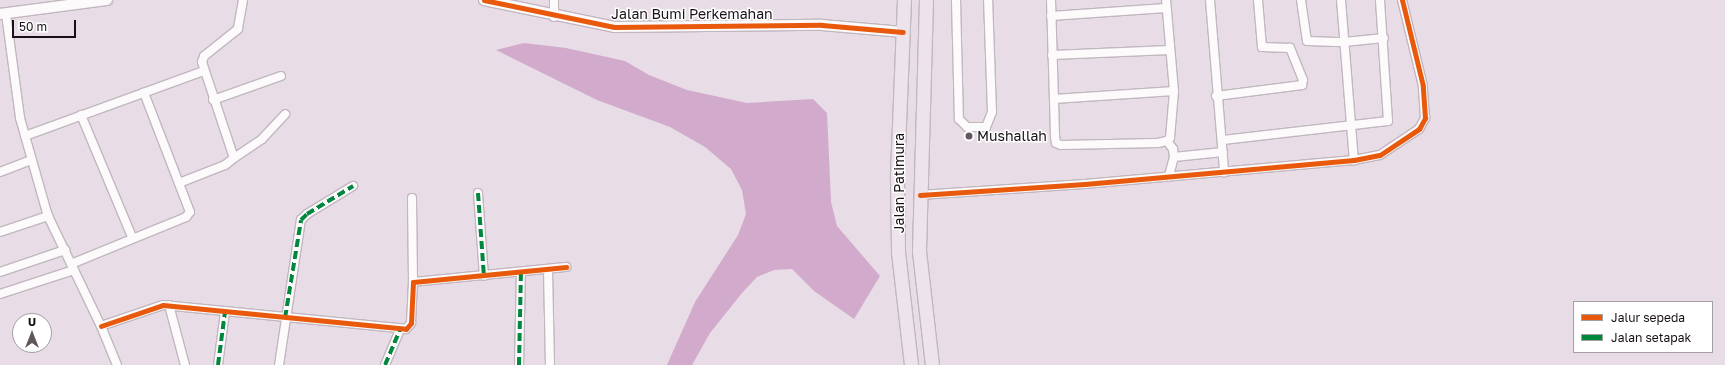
<!DOCTYPE html>
<html>
<head>
<meta charset="utf-8">
<style>
	body { margin:0 }
	#map { position:relative; width:1725px; height:365px; overflow:hidden; background:#e8dce6; font-family:"Golos Text",sans-serif }
	div>[style] { position:absolute }
	[style*='--x'] { left:calc(var(--x)*1px); top:calc(var(--y)*1px); width:calc(var(--w)*1px); rotate:calc(var(--a)*1deg) }
	.water>* { inset:0; background:#d2aacb }
	.roads { filter:drop-shadow(1px 0 #c1b7bf) drop-shadow(-1px 0 #c1b7bf) drop-shadow(0 1px #c1b7bf) drop-shadow(0 -1px #c1b7bf) }
	.minor>* { height:8px; margin:-4px; padding:0 4px; transform-origin:4px; border-radius:4px; background:#fcfafb }
	.tertiary>* { height:10px; margin:-5px; padding:0 5px; transform-origin:5px; border-radius:5px; background:#fcfafb }
	.trunk>* { height:13px; margin:-6.5px; padding:0 6.5px; transform-origin:6.5px; border-radius:6.5px; background:#ece4ea }
	.quiet>* { height:4px; margin-top:-2px; transform-origin:0; background:repeating-linear-gradient(90deg,#00873e 0 8px,transparent 0 12px) }
	.cycleway>* { height:5px; margin:-2.5px; padding:0 2.5px; transform-origin:2.5px; border-radius:2.5px; background:#e8590c }
	.dots>* { width:11px; height:11px; translate:-50% -50%; box-sizing:border-box; border:2px solid #fff; border-radius:50% }
	span { translate:-50% -50%; white-space:nowrap; text-align:center; line-height:1.15; -webkit-text-stroke:3px #fff; paint-order:stroke }
	.street-label { font-size:14px; color:#181016 }
	.poi-label { font-size:14px; color:#181016 }
	.left { translate:0 -50%; text-align:left }
	.legend { position:absolute; left:1573px; top:301px; width:140px; height:52px; box-sizing:border-box; background:#fff; border:1px solid #a39fa2; margin:0; padding:5px 7px; list-style:none; font-size:12px; color:#181016 }
	.legend li { display:flex; align-items:center; gap:8px; height:20px }
	.legend b { width:20px; border:1px solid #a39fa2 }
	.north { position:absolute; left:12px; top:313px; width:40px; height:40px; box-sizing:border-box; background:#fff; border:1px solid #a39fa2; border-radius:50%; rotate:0deg; font-size:11px; font-weight:700; line-height:16px; text-align:center; color:#181016 }
	.north::after { content:''; display:block; margin:auto; width:14px; height:18px; background:#61575f; clip-path:polygon(50% 0,100% 100%,50% 72%,0 100%) }
	.scale { position:absolute; left:12px; top:20px; width:64px; height:18px; box-sizing:border-box; border:2px solid #181016; border-top:0; padding-left:5px; font-size:12px; line-height:14px; white-space:nowrap; color:#181016; -webkit-text-stroke:3px #fff; paint-order:stroke }
</style>
</head>
<body>
<div id="map">
	<div class="water">
		<i style="clip-path:polygon(524px 43px,566px 48px,625px 61px,649px 75px,687px 90px,747px 103px,813px 99px,827px 113px,831px 202px,837px 226px,880px 276px,854px 319px,814px 291px,792px 269px,774px 270px,757px 277px,742px 293px,710px 333px,692px 365px,667px 365px,695px 302px,738px 235px,746px 214px,742px 190px,731px 169px,705px 147px,670px 127px,597px 100px,496px 50px)"></i>
	</div>
	<div class="roads">
		<div class="minor">
			<i style="--x:243;--y:0;--w:29;--a:100"></i>
			<i style="--x:238;--y:29;--w:43;--a:141.5"></i>
			<i style="--x:204;--y:56;--w:6;--a:108"></i>
			<i style="--x:202;--y:62;--w:101;--a:71.6"></i>
			<i style="--x:234;--y:158;--w:34;--a:-34"></i>
			<i style="--x:262;--y:139;--w:34;--a:-47"></i>
			<i style="--x:554;--y:0;--w:17;--a:90"></i>
			<i style="--x:956;--y:0;--w:119;--a:88.6"></i>
			<i style="--x:959;--y:119;--w:11;--a:45"></i>
			<i style="--x:967;--y:127;--w:19;--a:0"></i>
			<i style="--x:986;--y:127;--w:16;--a:-68"></i>
			<i style="--x:992;--y:112;--w:112;--a:-92"></i>
			<i style="--x:1051;--y:0;--w:137;--a:88.3"></i>
			<i style="--x:1055;--y:137;--w:6;--a:81"></i>
			<i style="--x:1056;--y:143;--w:5;--a:22"></i>
			<i style="--x:1061;--y:145;--w:97;--a:-1.2"></i>
			<i style="--x:1158;--y:143;--w:9;--a:-13"></i>
			<i style="--x:1167;--y:141;--w:4;--a:-45"></i>
			<i style="--x:1170;--y:138;--w:47;--a:-85.1"></i>
			<i style="--x:1174;--y:91;--w:91;--a:-95"></i>
			<i style="--x:1210;--y:0;--w:173;--a:85.3"></i>
			<i style="--x:1301;--y:0;--w:41;--a:81.7"></i>
			<i style="--x:1307;--y:41;--w:37;--a:2"></i>
			<i style="--x:1344;--y:42;--w:40;--a:-5.7"></i>
			<i style="--x:1341;--y:0;--w:161;--a:85.4"></i>
			<i style="--x:6;--y:14;--w:105;--a:82.3"></i>
			<i style="--x:20;--y:118;--w:102;--a:74.1"></i>
			<i style="--x:48;--y:216;--w:122;--a:64.3"></i>
			<i style="--x:101;--y:326;--w:42;--a:67.7"></i>
			<i style="--x:1051;--y:16;--w:115;--a:-4"></i>
			<i style="--x:1052;--y:55;--w:118;--a:-2.4"></i>
			<i style="--x:1216;--y:96;--w:87;--a:-7.3"></i>
			<i style="--x:1302;--y:85;--w:5;--a:-79"></i>
			<i style="--x:1303;--y:80;--w:35;--a:-112"></i>
			<i style="--x:1290;--y:48;--w:28;--a:-178"></i>
			<i style="--x:1262;--y:47;--w:47;--a:-94.9"></i>
			<i style="--x:1054;--y:99;--w:120;--a:-3.8"></i>
			<i style="--x:213;--y:100;--w:72;--a:-19.4"></i>
			<i style="--x:81;--y:115;--w:132;--a:67.3"></i>
			<i style="--x:25;--y:136;--w:190;--a:-20"></i>
			<i style="--x:1223;--y:140;--w:166;--a:-6.6"></i>
			<i style="--x:1388;--y:121;--w:121;--a:-93.8"></i>
			<i style="--x:1167;--y:141;--w:10;--a:53"></i>
			<i style="--x:1173;--y:149;--w:8;--a:83"></i>
			<i style="--x:1174;--y:157;--w:20;--a:105"></i>
			<i style="--x:1174;--y:157;--w:49;--a:-5.8"></i>
			<i style="--x:0;--y:172;--w:34;--a:-21"></i>
			<i style="--x:179;--y:183;--w:49;--a:-21.4"></i>
			<i style="--x:225;--y:165;--w:11;--a:-38"></i>
			<i style="--x:478;--y:193;--w:83;--a:85.9"></i>
			<i style="--x:920;--y:195;--w:165;--a:-3.8"></i>
			<i style="--x:1085;--y:184;--w:270;--a:-5.1"></i>
			<i style="--x:1354;--y:160;--w:26;--a:-11"></i>
			<i style="--x:1380;--y:155;--w:47;--a:-33.7"></i>
			<i style="--x:1419;--y:129;--w:13;--a:-61"></i>
			<i style="--x:1425;--y:118;--w:32;--a:-94"></i>
			<i style="--x:1423;--y:86;--w:89;--a:-103.7"></i>
			<i style="--x:412;--y:198;--w:84;--a:89.3"></i>
			<i style="--x:0;--y:232;--w:51;--a:-18.4"></i>
			<i style="--x:71;--y:264;--w:124;--a:-22.2"></i>
			<i style="--x:186;--y:217;--w:6;--a:-51"></i>
			<i style="--x:190;--y:212;--w:128;--a:-111.1"></i>
			<i style="--x:548;--y:270;--w:95;--a:88.8"></i>
			<i style="--x:0;--y:272;--w:69;--a:-18.7"></i>
			<i style="--x:0;--y:294;--w:78;--a:-18"></i>
			<i style="--x:169;--y:305;--w:62;--a:75.1"></i>
			<i style="--x:101;--y:326;--w:65;--a:-18.7"></i>
			<i style="--x:163;--y:305;--w:244;--a:5.6"></i>
			<i style="--x:406;--y:329;--w:8;--a:-50"></i>
			<i style="--x:411;--y:323;--w:41;--a:-87.2"></i>
			<i style="--x:413;--y:282;--w:154;--a:-5.6"></i>
			<i style="--x:218;--y:365;--w:53;--a:-82.5"></i>
			<i style="--x:279;--y:365;--w:147;--a:-81.4"></i>
			<i style="--x:301;--y:220;--w:8;--a:-45"></i>
			<i style="--x:307;--y:214;--w:54;--a:-31.3"></i>
			<i style="--x:385;--y:365;--w:39;--a:-67"></i>
			<i style="--x:519;--y:365;--w:92;--a:-88.8"></i>
		</div>
		<div class="tertiary">
			<i style="--x:484;--y:0;--w:133;--a:11.7"></i>
			<i style="--x:614;--y:27;--w:208;--a:-0.6"></i>
			<i style="--x:822;--y:25;--w:81;--a:4.9"></i>
			<i style="--x:0;--y:14;--w:108;--a:-7.5"></i>
		</div>
		<div class="trunk">
			<i style="--x:904;--y:0;--w:178;--a:92.3"></i>
			<i style="--x:897;--y:178;--w:74;--a:89.2"></i>
			<i style="--x:898;--y:252;--w:114;--a:83.4"></i>
			<i style="--x:926;--y:0;--w:251;--a:91.6"></i>
			<i style="--x:919;--y:251;--w:115;--a:83.5"></i>
		</div>
	</div>
	<div class="quiet">
		<i style="--x:478;--y:193;--w:83;--a:85.9"></i>
		<i style="--x:285;--y:318;--w:99;--a:-80.7"></i>
		<i style="--x:301;--y:220;--w:8;--a:-45"></i>
		<i style="--x:307;--y:214;--w:54;--a:-31.3"></i>
		<i style="--x:218;--y:365;--w:53;--a:-82.5"></i>
		<i style="--x:385;--y:365;--w:39;--a:-67"></i>
		<i style="--x:519;--y:365;--w:92;--a:-88.8"></i>
	</div>
	<div class="cycleway">
		<i style="--x:484;--y:0;--w:133;--a:11.7"></i>
		<i style="--x:614;--y:27;--w:208;--a:-0.6"></i>
		<i style="--x:822;--y:25;--w:81;--a:4.9"></i>
		<i style="--x:920;--y:195;--w:165;--a:-3.8"></i>
		<i style="--x:1085;--y:184;--w:270;--a:-5.1"></i>
		<i style="--x:1354;--y:160;--w:26;--a:-11"></i>
		<i style="--x:1380;--y:155;--w:47;--a:-33.7"></i>
		<i style="--x:1419;--y:129;--w:13;--a:-61"></i>
		<i style="--x:1425;--y:118;--w:32;--a:-94"></i>
		<i style="--x:1423;--y:86;--w:89;--a:-103.7"></i>
		<i style="--x:101;--y:326;--w:65;--a:-18.7"></i>
		<i style="--x:163;--y:305;--w:244;--a:5.6"></i>
		<i style="--x:406;--y:329;--w:8;--a:-50"></i>
		<i style="--x:411;--y:323;--w:41;--a:-87.2"></i>
		<i style="--x:413;--y:282;--w:154;--a:-5.6"></i>
	</div>
	<div class="dots">
		<i style="left:969px;top:136px;background:#61575f"></i>
	</div>
	<div class="street-label">
		<span style="left:692px;top:14px">Jalan Bumi Perkemahan</span>
		<span style="left:899px;top:183px;rotate:-90deg">Jalan Patimura</span>
	</div>
	<div class="poi-label">
		<span class="left" style="left:977px;top:136px">Mushallah</span>
	</div>
	<ul class="legend">
	<li><b style="height:5px;background:#e8590c"></b>Jalur sepeda</li>
	<li><b style="height:5px;background:#00873e"></b>Jalan setapak</li>
	</ul>
	<div class="north">U</div>
	<div class="scale">50 m</div>
</div>
</body>
</html>
